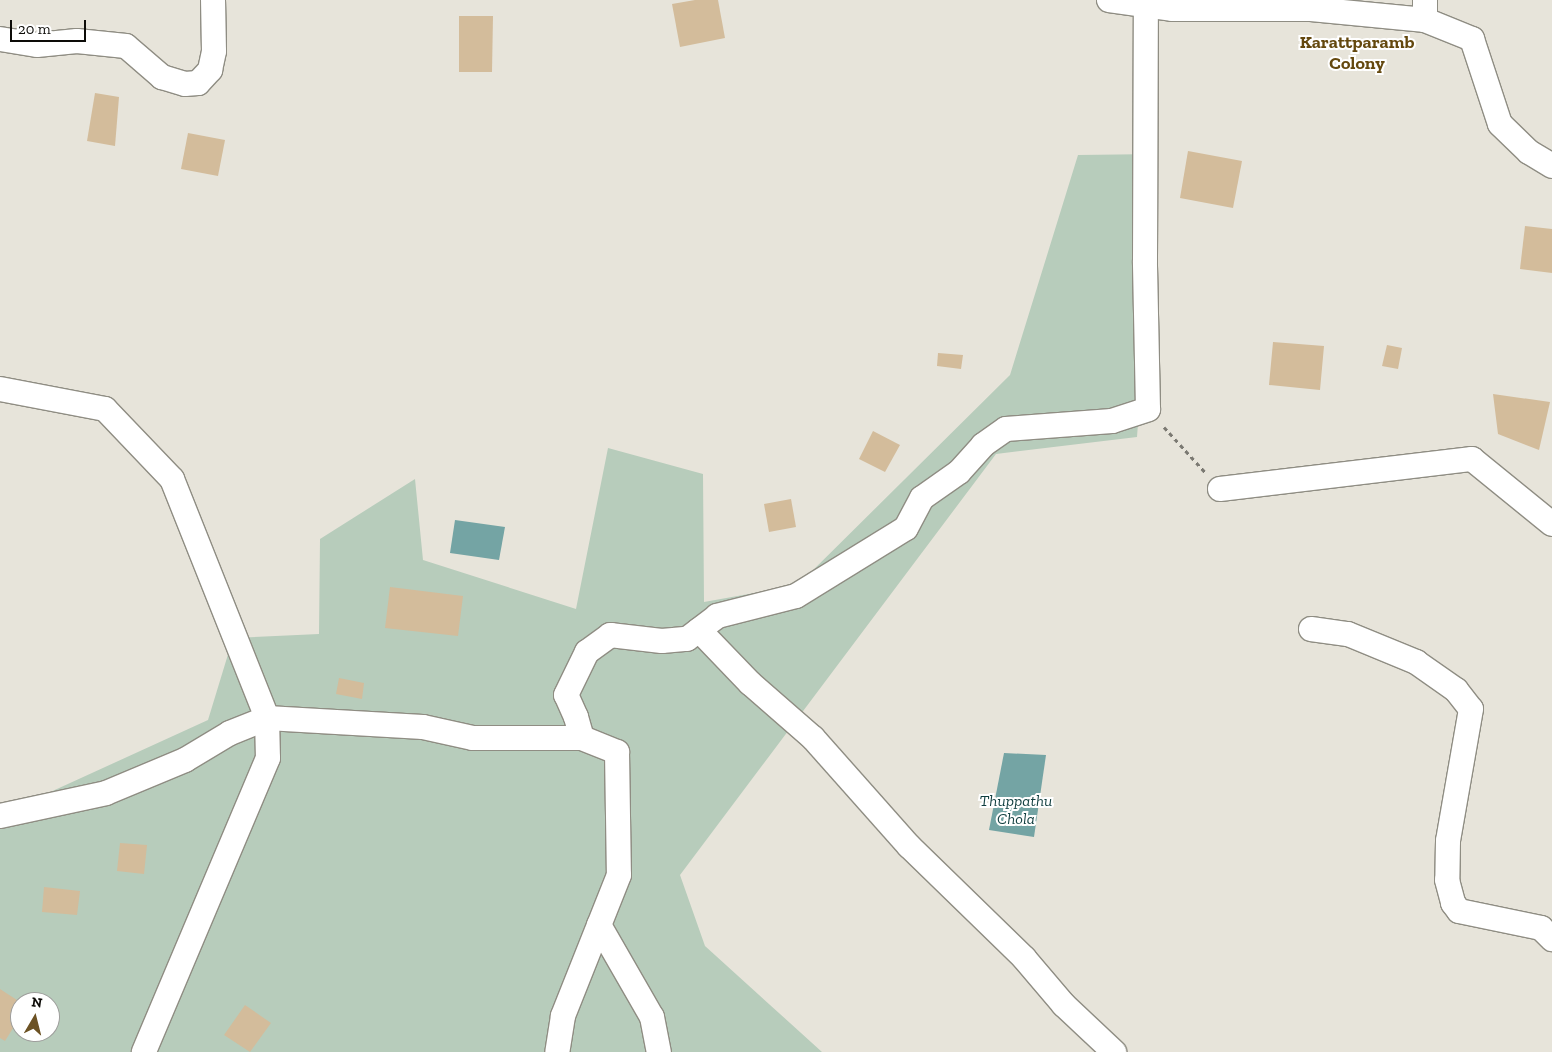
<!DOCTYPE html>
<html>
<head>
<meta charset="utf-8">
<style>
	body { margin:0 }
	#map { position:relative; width:1552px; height:1052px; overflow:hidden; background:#e7e4da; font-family:"Zilla Slab",serif }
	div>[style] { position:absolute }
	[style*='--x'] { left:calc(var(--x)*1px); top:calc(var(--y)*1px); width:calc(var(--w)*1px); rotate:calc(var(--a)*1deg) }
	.green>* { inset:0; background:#b7ccbb }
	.water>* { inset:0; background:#74a4a4 }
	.building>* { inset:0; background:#d3bc9b }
	.path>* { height:3px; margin-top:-1.5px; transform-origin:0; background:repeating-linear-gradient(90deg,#7b7972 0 4px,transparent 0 8px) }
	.roads { filter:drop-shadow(1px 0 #8f8d83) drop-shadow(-1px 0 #8f8d83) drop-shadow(0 1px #8f8d83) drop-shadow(0 -1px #8f8d83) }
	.street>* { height:24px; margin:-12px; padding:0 12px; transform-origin:12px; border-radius:12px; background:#fff }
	span { translate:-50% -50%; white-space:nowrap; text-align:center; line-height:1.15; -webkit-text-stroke:4px #fff; paint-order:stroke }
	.water-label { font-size:16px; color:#113f40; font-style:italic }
	.quarter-label { font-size:18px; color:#64480e; font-weight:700 }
	.north { position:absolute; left:10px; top:992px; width:50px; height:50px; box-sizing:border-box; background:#fff; border:1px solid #9e9e9c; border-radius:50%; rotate:8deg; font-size:14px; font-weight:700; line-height:20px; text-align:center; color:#0d0c08 }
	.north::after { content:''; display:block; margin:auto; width:18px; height:22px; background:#6c5224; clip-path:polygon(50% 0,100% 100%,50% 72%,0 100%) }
	.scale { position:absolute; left:10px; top:20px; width:76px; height:22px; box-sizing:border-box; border:2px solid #0d0c08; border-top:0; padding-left:6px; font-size:15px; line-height:18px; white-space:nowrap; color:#0d0c08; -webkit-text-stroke:4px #fff; paint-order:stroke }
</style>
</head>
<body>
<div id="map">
	<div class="green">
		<i style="clip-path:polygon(evenodd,1158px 154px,1137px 437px,996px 454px,680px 875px,705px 946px,822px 1052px,0 1052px,0 815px,208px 720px,233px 638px,319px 634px,320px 539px,415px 479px,423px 560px,576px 609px,608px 448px,703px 474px,704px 602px,798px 585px,1010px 375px,1078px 155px,1158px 154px,20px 1002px,50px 1002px,50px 1032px,20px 1032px,20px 1002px)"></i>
	</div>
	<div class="water">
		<i style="clip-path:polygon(455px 520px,505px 527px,499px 560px,450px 553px)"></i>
		<i style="clip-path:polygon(1004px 753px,1046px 755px,1034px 837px,989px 830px)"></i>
	</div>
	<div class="building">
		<i style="clip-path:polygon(695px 0,718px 0,725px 38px,680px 47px,672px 4px)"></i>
		<i style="clip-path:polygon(459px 16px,493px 16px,492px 72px,459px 72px)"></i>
		<i style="clip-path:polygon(95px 93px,119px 97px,115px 146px,87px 141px)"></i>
		<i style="clip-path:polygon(188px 133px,225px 140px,218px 176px,181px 169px)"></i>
		<i style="clip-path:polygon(1188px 151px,1242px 161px,1233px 208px,1180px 198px)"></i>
		<i style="clip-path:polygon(1525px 226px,1552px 229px,1552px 273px,1520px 269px)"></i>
		<i style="clip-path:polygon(1273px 342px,1324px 346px,1320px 390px,1269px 385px)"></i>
		<i style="clip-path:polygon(1387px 345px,1402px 348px,1398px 369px,1382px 366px)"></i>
		<i style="clip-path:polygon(938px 353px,963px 355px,961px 369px,937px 366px)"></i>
		<i style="clip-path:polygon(1493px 394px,1550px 402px,1539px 450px,1498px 434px)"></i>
		<i style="clip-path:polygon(873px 431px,900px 445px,885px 472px,859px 459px)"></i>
		<i style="clip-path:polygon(791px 499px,796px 527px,769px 532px,764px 504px)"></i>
		<i style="clip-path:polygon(390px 587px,463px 596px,458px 636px,385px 628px)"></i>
		<i style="clip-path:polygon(339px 678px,364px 683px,362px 699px,336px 694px)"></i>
		<i style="clip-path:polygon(120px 843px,147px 845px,144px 874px,117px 871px)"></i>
		<i style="clip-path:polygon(44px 887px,80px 891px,77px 915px,42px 912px)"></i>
		<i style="clip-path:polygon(0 989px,20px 1002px,20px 1017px,5px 1041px,0 1038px)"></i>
		<i style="clip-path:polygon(245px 1005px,271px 1023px,250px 1052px,224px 1035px)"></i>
	</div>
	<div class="path">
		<i style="--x:1164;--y:427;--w:61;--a:47.7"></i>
	</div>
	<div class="roads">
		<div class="street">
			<i style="--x:1109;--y:0;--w:65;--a:8"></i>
			<i style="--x:1173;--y:9;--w:138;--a:0"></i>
			<i style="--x:1311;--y:9;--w:115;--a:5.5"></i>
			<i style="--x:1425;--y:0;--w:20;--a:90"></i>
			<i style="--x:1425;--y:20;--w:51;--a:22"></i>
			<i style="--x:1472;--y:39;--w:89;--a:71.8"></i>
			<i style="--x:1500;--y:124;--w:40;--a:44"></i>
			<i style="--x:1529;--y:152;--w:27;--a:31"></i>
			<i style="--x:0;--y:39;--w:37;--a:9"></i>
			<i style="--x:37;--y:45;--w:40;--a:-5.7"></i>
			<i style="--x:77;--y:41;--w:49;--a:5.8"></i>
			<i style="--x:126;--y:46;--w:48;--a:40.7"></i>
			<i style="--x:162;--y:77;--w:24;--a:17"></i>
			<i style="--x:185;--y:84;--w:13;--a:-4"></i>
			<i style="--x:198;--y:83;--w:18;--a:-47"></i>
			<i style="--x:210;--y:70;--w:19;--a:-78"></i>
			<i style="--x:214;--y:51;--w:51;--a:-91.1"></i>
			<i style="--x:0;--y:389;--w:107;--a:10.8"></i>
			<i style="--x:105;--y:409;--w:97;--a:46.3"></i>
			<i style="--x:172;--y:479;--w:257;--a:68.3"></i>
			<i style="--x:267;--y:718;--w:40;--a:88.6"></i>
			<i style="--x:268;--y:758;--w:319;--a:112.9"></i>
			<i style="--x:1220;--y:489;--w:254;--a:-6.8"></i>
			<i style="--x:1472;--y:459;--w:103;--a:39.1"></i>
			<i style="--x:1311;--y:629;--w:37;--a:8"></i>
			<i style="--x:1348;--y:634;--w:74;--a:22.4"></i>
			<i style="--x:1416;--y:662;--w:49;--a:35"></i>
			<i style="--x:1456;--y:690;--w:24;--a:52"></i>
			<i style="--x:1471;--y:709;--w:134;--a:99.9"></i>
			<i style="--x:1448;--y:841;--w:39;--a:91"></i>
			<i style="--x:1447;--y:880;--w:24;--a:75"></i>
			<i style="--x:1453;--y:903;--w:10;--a:53"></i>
			<i style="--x:1459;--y:911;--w:84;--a:11.7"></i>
			<i style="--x:1541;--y:928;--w:16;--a:45"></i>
			<i style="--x:699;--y:630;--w:74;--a:46.1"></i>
			<i style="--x:750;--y:683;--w:84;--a:41.1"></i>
			<i style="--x:813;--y:738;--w:144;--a:48.4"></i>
			<i style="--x:909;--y:846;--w:161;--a:44.2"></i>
			<i style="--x:1024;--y:958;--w:62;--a:49.6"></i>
			<i style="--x:1064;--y:1005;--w:69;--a:43.2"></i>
			<i style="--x:582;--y:738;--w:22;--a:-106"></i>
			<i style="--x:576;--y:717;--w:24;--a:-114"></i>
			<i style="--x:566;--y:695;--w:48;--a:-64"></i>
			<i style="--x:587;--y:652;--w:29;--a:-36"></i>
			<i style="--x:610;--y:635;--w:52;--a:6.6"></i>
			<i style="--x:662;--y:641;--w:25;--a:-5"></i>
			<i style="--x:687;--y:639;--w:38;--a:-37"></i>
			<i style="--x:717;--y:616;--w:81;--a:-14.2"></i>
			<i style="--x:796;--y:596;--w:129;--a:-31.7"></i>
			<i style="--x:906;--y:528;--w:34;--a:-62"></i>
			<i style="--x:922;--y:498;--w:45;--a:-35.1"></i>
			<i style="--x:959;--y:472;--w:36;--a:-48"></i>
			<i style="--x:983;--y:445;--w:28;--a:-35"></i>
			<i style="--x:1006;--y:429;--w:106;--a:-4.3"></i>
			<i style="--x:1112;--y:421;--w:38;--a:-18"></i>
			<i style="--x:1148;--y:409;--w:148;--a:-91.2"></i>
			<i style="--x:1145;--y:261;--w:256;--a:-89.8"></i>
			<i style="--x:0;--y:816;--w:108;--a:-12.2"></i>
			<i style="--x:106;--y:793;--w:86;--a:-22.7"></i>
			<i style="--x:185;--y:760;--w:52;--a:-31"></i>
			<i style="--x:230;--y:733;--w:40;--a:-22"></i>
			<i style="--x:267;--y:718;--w:156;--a:3.3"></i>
			<i style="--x:423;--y:727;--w:51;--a:12.4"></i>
			<i style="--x:473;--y:738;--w:109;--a:0"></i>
			<i style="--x:582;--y:738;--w:38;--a:22"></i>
			<i style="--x:617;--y:752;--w:123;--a:89.1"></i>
			<i style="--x:619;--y:875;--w:152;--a:111.7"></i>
			<i style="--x:563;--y:1016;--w:36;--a:99"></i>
			<i style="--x:599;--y:925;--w:106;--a:60.1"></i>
			<i style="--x:652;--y:1017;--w:36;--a:79"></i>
		</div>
	</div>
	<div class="water-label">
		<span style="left:1016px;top:810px">Thuppathu<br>Chola</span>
	</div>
	<div class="quarter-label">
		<span style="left:1357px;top:53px">Karattparamb<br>Colony</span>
	</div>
	<div class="north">N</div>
	<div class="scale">20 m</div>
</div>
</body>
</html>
